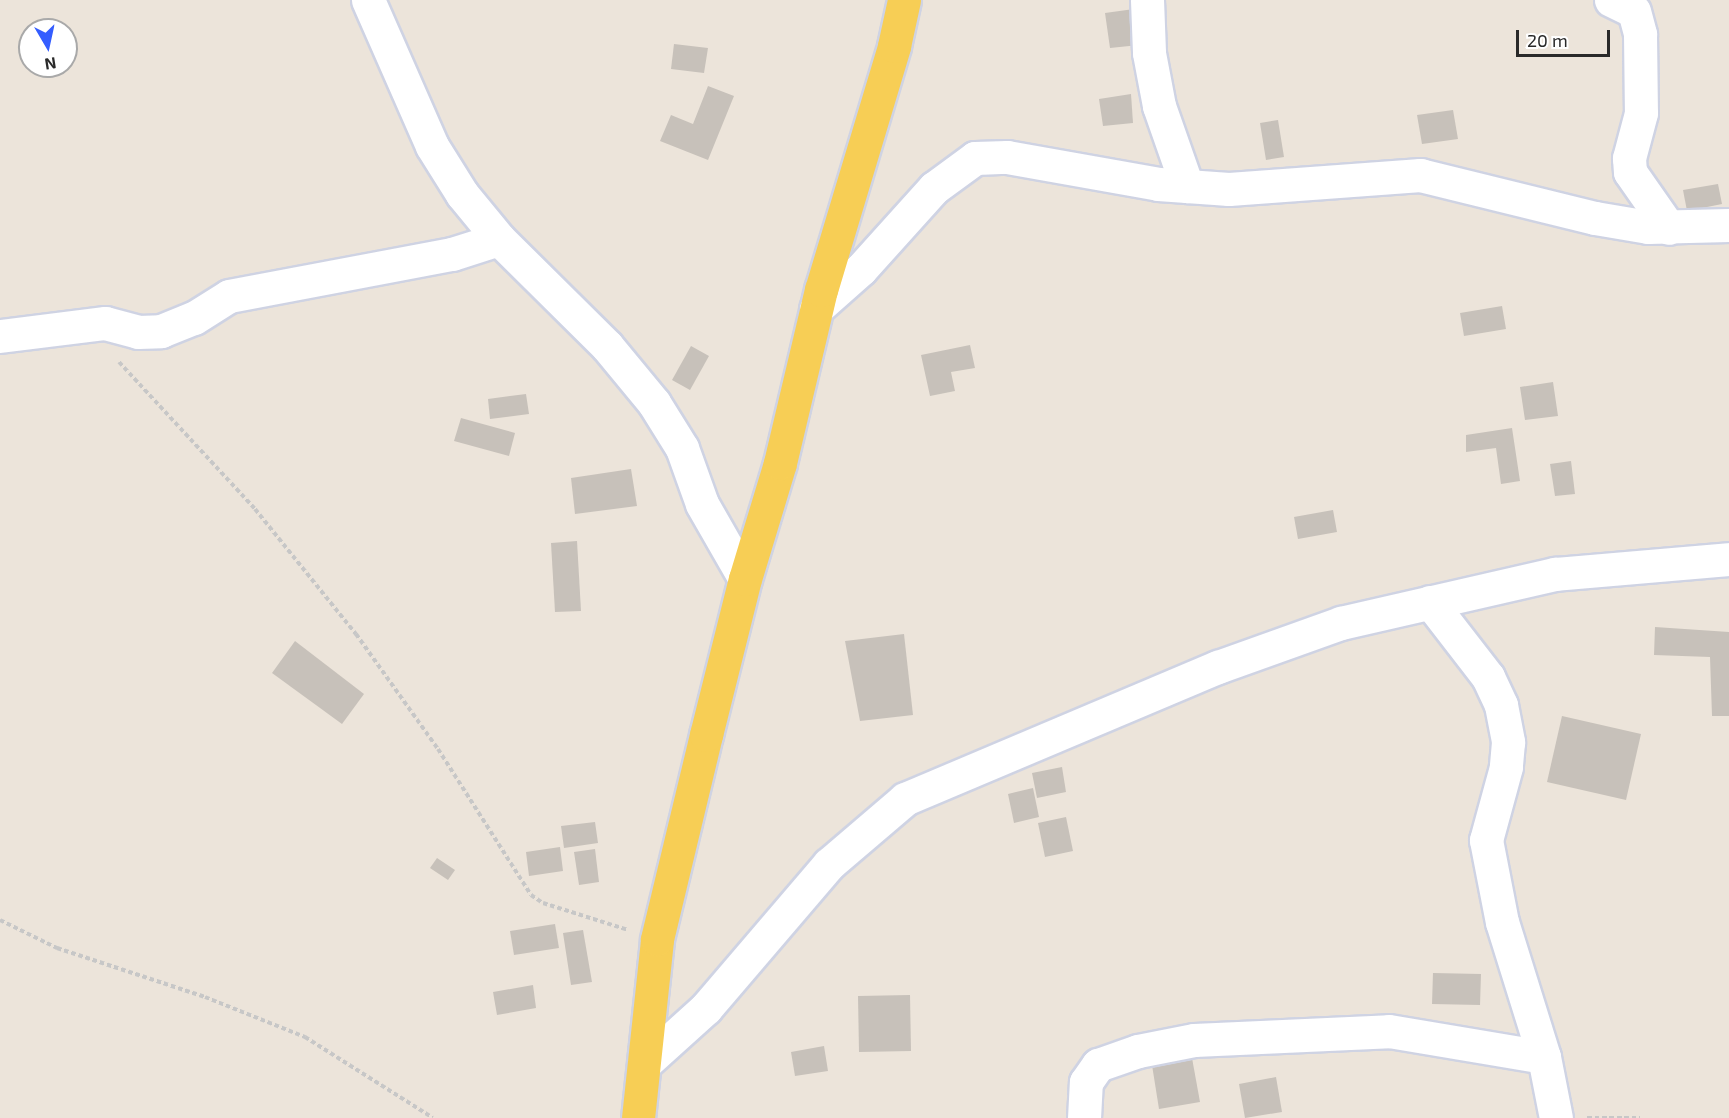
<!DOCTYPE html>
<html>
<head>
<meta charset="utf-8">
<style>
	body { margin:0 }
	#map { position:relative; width:1729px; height:1118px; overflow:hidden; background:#ece4da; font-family:"Exo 2",sans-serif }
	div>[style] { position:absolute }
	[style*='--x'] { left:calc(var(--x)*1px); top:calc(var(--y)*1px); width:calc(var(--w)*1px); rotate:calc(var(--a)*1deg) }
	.building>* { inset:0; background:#c7c1ba }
	.path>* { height:4px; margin-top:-2px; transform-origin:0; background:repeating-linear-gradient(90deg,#c7c7c7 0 4.5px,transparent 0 7.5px) }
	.roads { filter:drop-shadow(2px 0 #cfd3e3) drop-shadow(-2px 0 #cfd3e3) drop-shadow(0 2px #cfd3e3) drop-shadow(0 -2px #cfd3e3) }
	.minor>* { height:33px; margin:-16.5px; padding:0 16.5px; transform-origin:16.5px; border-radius:16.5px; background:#fff }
	.major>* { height:33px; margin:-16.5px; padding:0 16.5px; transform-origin:16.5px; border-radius:16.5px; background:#f7ce55 }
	span { translate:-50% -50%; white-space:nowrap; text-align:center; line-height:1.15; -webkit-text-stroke:4.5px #fff; paint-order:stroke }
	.north { position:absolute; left:18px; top:18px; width:60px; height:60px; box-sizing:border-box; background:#fff; border:2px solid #a9a9a9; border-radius:50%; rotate:171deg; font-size:16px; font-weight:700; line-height:24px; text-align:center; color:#292929 }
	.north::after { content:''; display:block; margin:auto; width:21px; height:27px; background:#345dff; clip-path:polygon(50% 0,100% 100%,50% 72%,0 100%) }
	.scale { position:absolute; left:1516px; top:30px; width:94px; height:27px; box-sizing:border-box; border:3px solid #292929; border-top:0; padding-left:8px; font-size:18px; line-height:21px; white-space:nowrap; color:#292929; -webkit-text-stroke:4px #fff; paint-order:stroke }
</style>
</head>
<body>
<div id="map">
	<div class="building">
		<i style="clip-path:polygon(1134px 9px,1139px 45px,1110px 48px,1105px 13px)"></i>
		<i style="clip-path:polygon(674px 44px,708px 48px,704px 73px,671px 69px)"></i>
		<i style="clip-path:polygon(708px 86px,734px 96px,708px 160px,660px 141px,671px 115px,693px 124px)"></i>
		<i style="clip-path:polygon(1131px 94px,1133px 123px,1103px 126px,1099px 99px)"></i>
		<i style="clip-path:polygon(1453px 110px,1458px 139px,1422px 144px,1417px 115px)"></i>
		<i style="clip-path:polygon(1278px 120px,1284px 157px,1266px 160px,1260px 123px)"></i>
		<i style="clip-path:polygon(1718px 184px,1722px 204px,1687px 211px,1683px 190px)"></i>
		<i style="clip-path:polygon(1502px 306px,1506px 329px,1464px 336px,1460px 313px)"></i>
		<i style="clip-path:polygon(970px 345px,975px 368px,951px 372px,955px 391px,930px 396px,921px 355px)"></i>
		<i style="clip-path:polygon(691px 346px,709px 356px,690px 390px,672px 380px)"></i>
		<i style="clip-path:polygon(1553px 382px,1558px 416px,1525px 420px,1520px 387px)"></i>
		<i style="clip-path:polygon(526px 394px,529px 414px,490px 419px,488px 399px)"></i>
		<i style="clip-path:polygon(461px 418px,515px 433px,509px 456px,454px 441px)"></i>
		<i style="clip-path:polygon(1512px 428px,1520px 481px,1501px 484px,1496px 448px,1466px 452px,1466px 435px)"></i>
		<i style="clip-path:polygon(1571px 461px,1575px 494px,1555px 496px,1550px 464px)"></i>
		<i style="clip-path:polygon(631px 469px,637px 506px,575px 514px,571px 478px)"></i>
		<i style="clip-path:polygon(1333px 510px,1337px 532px,1298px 539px,1294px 517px)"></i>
		<i style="clip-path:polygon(577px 541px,581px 611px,555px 612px,551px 543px)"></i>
		<i style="clip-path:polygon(1655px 627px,1729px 632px,1729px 716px,1712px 716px,1710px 657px,1654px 655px)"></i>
		<i style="clip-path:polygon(904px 634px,913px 715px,860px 721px,845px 641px)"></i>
		<i style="clip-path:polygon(295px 641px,364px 694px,342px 724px,272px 673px)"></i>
		<i style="clip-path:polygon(1562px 716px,1641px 734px,1626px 800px,1547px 782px)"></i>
		<i style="clip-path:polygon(1062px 767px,1066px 792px,1037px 798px,1032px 773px)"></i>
		<i style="clip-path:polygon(1033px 788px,1039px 817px,1014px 823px,1008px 794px)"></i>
		<i style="clip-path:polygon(1066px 817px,1073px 851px,1045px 857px,1038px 823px)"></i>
		<i style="clip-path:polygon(595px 822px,598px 843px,564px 848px,561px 826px)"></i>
		<i style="clip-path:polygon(560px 847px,563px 871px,529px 876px,526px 852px)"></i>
		<i style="clip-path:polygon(595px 849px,599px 882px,579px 885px,574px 852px)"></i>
		<i style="clip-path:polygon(437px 858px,455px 870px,448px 880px,430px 868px)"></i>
		<i style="clip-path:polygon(555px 924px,559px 948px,514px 955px,510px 931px)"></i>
		<i style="clip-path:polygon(583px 930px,592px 982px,571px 985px,563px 933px)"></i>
		<i style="clip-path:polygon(1433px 973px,1481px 974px,1480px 1005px,1432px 1004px)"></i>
		<i style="clip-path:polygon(533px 985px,536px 1008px,497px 1015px,493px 992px)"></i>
		<i style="clip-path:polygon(910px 995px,911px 1051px,859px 1052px,858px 996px)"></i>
		<i style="clip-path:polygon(824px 1046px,828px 1071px,795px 1076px,791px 1052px)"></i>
		<i style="clip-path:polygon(1192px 1058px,1200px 1102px,1159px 1109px,1152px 1065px)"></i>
		<i style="clip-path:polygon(1276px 1077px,1282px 1112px,1245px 1118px,1239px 1084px)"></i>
	</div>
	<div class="path">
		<i style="--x:119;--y:362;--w:200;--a:47.2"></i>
		<i style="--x:255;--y:509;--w:161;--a:51.1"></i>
		<i style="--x:356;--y:634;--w:141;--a:54.5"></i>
		<i style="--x:438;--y:749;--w:173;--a:57.5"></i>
		<i style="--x:531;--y:895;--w:14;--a:34"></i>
		<i style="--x:543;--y:903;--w:89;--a:17.6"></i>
		<i style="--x:0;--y:920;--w:64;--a:26.2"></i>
		<i style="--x:57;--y:948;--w:156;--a:18.3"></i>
		<i style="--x:205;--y:997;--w:108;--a:21.8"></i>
		<i style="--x:305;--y:1037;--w:151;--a:32.3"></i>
		<i style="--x:1587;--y:1118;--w:53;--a:0"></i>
	</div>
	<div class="roads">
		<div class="minor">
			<i style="--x:368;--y:0;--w:159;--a:66.3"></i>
			<i style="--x:432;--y:146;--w:57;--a:58"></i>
			<i style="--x:462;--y:194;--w:58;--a:50.6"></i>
			<i style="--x:499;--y:239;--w:152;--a:44.7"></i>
			<i style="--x:607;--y:346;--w:74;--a:50.5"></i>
			<i style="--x:654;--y:403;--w:53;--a:58.1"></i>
			<i style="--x:682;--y:448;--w:59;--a:70.3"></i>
			<i style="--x:702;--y:504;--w:86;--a:60.2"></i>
			<i style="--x:1147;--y:0;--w:53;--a:87.8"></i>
			<i style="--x:1149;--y:53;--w:54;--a:79.3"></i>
			<i style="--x:1159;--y:106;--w:85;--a:70.7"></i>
			<i style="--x:1611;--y:0;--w:25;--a:26"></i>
			<i style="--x:1634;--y:11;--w:24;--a:75"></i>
			<i style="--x:1640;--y:34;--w:79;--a:89.3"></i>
			<i style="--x:1641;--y:113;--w:47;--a:104.9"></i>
			<i style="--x:1629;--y:158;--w:14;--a:86"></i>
			<i style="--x:1630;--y:172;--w:68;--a:55.1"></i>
			<i style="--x:816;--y:309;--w:60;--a:-41.6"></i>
			<i style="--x:861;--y:269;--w:109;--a:-48"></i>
			<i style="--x:934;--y:188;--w:51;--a:-36.2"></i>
			<i style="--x:975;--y:158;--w:32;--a:-2"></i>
			<i style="--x:1007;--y:157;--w:153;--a:10.1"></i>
			<i style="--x:1158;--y:184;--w:71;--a:4"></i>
			<i style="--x:1229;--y:189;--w:192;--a:-4.2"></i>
			<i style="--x:1420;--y:175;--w:180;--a:13.8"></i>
			<i style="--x:1595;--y:218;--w:54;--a:9.6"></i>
			<i style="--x:1648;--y:227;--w:81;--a:-1.4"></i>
			<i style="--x:0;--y:336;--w:106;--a:-7.1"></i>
			<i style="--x:105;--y:323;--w:34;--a:15"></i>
			<i style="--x:138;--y:332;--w:23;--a:-2"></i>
			<i style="--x:161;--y:331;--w:35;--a:-22"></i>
			<i style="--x:194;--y:318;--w:41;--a:-32.2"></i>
			<i style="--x:229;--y:296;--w:227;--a:-10.7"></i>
			<i style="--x:452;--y:254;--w:49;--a:-17.7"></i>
			<i style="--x:1430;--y:602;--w:95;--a:52.3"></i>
			<i style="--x:1488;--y:677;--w:31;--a:65"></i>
			<i style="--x:1501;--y:705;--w:38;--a:79"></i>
			<i style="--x:1508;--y:742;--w:25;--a:95"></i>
			<i style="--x:1506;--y:767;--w:76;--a:105.3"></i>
			<i style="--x:1486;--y:840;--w:84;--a:79"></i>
			<i style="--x:1502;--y:922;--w:141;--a:72.7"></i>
			<i style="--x:1544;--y:1057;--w:62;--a:78.9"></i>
			<i style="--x:644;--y:1064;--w:84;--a:-42.1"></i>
			<i style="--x:706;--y:1008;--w:189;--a:-49.5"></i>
			<i style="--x:829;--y:864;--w:100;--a:-40.5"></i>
			<i style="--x:905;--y:799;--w:340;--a:-22.9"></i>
			<i style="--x:1218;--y:667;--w:131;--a:-19.7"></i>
			<i style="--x:1341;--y:623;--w:220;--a:-12.9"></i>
			<i style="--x:1555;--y:574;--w:175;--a:-4.9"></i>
			<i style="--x:1084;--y:1118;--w:36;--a:-87"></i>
			<i style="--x:1086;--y:1082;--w:21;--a:-55"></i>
			<i style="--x:1098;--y:1065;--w:42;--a:-19.3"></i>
			<i style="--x:1138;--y:1051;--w:57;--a:-11.1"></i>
			<i style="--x:1194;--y:1040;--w:195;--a:-2.6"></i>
			<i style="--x:1389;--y:1031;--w:157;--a:9.5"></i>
		</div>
		<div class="major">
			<i style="--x:638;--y:1118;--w:180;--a:-83.9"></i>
			<i style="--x:657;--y:939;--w:210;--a:-76.5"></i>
			<i style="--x:706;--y:735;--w:161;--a:-76"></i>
			<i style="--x:745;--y:579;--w:121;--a:-73.2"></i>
			<i style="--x:780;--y:463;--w:178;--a:-76.7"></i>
			<i style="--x:821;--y:290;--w:255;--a:-73.3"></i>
			<i style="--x:894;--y:46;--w:47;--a:-77.7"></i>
		</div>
	</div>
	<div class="north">N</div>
	<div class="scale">20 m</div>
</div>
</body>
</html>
